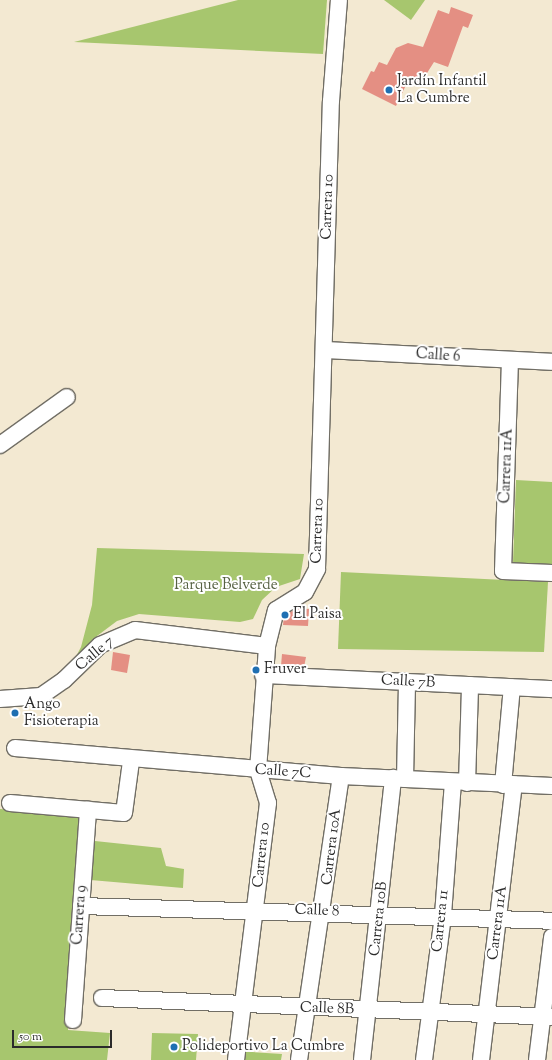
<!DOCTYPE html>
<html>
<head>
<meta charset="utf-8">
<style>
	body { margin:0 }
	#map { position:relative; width:552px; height:1060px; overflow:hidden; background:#f3e9d2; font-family:"Sorts Mill Goudy",serif }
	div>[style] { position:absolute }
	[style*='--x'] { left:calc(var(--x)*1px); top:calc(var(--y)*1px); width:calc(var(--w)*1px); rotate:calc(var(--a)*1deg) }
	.green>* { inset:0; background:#a7c66e }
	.building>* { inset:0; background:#e48f83 }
	.roads { filter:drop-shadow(1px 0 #716e65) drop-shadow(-1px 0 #716e65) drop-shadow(0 1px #716e65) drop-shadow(0 -1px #716e65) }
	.minor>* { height:16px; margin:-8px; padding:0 8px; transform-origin:8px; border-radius:8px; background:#fff }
	.dots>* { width:11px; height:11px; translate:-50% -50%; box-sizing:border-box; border:2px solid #fff; border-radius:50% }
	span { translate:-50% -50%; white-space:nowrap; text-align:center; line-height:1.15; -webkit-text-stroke:4px #fff; paint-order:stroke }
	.poi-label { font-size:15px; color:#2b2b2b }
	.left { translate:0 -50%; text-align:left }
	.street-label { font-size:15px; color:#2b2b2b }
	.park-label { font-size:15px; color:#566142 }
	.scale { position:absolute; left:12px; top:1030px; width:100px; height:18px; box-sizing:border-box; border:2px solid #2b2b2b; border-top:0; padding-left:5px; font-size:12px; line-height:14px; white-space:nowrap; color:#2b2b2b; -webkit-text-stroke:3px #fff; paint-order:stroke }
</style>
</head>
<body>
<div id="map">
	<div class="green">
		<i style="clip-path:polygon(238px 0,327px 0,323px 54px,74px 42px)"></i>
		<i style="clip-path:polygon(384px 0,425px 0,411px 20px)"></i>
		<i style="clip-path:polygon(516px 480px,552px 482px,552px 565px,513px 563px)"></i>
		<i style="clip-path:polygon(97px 548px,304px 554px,300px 579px,276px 587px,262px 600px,253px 619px,240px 622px,139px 614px,117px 621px,93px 639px,72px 664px,81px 647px,92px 605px)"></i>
		<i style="clip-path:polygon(341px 572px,548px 582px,544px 652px,338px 649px)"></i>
		<i style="clip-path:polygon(0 809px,94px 817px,95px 841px,161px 848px,166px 866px,184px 869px,183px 888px,79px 879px,68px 1030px,110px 1033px,107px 1060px,0 1060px)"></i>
		<i style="clip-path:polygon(152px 1033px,198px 1034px,196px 1060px,151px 1060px)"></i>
		<i style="clip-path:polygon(237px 1051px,282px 1054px,281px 1060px,236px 1060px)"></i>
	</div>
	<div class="building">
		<i style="clip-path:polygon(451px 7px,473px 15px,468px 28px,463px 26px,448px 67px,434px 62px,422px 81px,406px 85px,396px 106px,362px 89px,371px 71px,374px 72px,379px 62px,387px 65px,396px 48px,408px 43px,423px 47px,438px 10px,449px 14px)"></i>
		<i style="clip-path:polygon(297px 608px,309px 609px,308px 626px,283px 625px,284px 616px)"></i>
		<i style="clip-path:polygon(113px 652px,130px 655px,127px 673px,111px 670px)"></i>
		<i style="clip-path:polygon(282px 654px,306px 657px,304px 667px,281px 666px)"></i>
	</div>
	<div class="roads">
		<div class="minor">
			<i style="--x:324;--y:350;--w:228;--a:3"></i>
			<i style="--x:510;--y:360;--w:211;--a:91.9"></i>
			<i style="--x:503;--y:571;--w:49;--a:2.3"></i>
			<i style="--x:0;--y:445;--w:82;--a:-35.6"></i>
			<i style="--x:263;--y:675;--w:289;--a:2.8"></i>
			<i style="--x:0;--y:699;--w:41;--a:-4.2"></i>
			<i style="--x:41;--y:696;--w:28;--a:-35"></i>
			<i style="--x:64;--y:680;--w:50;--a:-44.2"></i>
			<i style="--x:100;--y:645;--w:38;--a:-23"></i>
			<i style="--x:135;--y:630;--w:133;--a:6.9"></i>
			<i style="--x:15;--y:748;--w:327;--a:4.9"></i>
			<i style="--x:341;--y:776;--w:211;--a:2.7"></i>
			<i style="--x:405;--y:779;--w:97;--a:-88.8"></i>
			<i style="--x:467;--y:783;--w:98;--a:-88.2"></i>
			<i style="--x:503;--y:785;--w:98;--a:-84.8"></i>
			<i style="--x:10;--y:803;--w:114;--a:5"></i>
			<i style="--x:124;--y:813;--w:52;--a:-82.3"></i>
			<i style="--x:81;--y:906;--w:471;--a:1.8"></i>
			<i style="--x:102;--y:998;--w:450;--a:2.4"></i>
			<i style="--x:73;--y:1020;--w:211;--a:-85.9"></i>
			<i style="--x:236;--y:1060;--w:259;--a:-82.9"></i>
			<i style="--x:268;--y:803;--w:34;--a:-107"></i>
			<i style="--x:258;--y:770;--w:124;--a:-85.8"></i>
			<i style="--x:267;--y:646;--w:37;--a:-76"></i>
			<i style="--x:276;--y:610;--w:34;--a:-32"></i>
			<i style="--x:305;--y:592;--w:26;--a:-62"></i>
			<i style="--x:317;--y:569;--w:468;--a:-88.3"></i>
			<i style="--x:331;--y:101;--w:101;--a:-85.5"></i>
			<i style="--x:299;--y:1060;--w:287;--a:-81.6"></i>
			<i style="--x:362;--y:1060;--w:284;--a:-83.7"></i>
			<i style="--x:424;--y:1060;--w:146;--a:-82.5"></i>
			<i style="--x:443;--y:915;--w:133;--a:-85.7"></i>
			<i style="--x:481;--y:1060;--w:277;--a:-83.2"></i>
			<i style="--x:537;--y:1060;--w:124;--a:-83"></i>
		</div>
	</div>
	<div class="dots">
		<i style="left:389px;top:90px;background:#1f6fb2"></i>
		<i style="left:285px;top:615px;background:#1f6fb2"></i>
		<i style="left:256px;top:670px;background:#1f6fb2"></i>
		<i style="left:15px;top:713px;background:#1f6fb2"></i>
		<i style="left:174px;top:1047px;background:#1f6fb2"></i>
	</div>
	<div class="poi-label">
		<span class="left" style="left:397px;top:90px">Jardín Infantil<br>La Cumbre</span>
		<span class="left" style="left:293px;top:615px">El Paisa</span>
		<span class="left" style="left:264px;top:670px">Fruver</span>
		<span class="left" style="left:24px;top:713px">Ango<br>Fisioterapia</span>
		<span class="left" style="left:182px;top:1047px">Polideportivo La Cumbre</span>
	</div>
	<div class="street-label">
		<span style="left:328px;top:207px;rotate:-88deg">Carrera 10</span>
		<span style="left:438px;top:356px;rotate:4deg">Calle 6</span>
		<span style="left:507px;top:466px;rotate:-88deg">Carrera 11A</span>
		<span style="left:318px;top:531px;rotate:-88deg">Carrera 10</span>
		<span style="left:95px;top:654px;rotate:-40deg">Calle 7</span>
		<span style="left:408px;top:682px;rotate:3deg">Calle 7B</span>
		<span style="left:283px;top:772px;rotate:4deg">Calle 7C</span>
		<span style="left:332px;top:847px;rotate:-83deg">Carrera 10A</span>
		<span style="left:262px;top:855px;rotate:-84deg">Carrera 10</span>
		<span style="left:317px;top:911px;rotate:2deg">Calle 8</span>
		<span style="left:80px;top:915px;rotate:-86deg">Carrera 9</span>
		<span style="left:379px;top:919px;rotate:-84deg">Carrera 10B</span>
		<span style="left:441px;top:921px;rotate:-84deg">Carrera 11</span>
		<span style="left:498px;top:923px;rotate:-83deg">Carrera 11A</span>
		<span style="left:327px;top:1009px;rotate:2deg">Calle 8B</span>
	</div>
	<div class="park-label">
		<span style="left:226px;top:586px">Parque Belverde</span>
	</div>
	<div class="scale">50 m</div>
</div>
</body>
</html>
